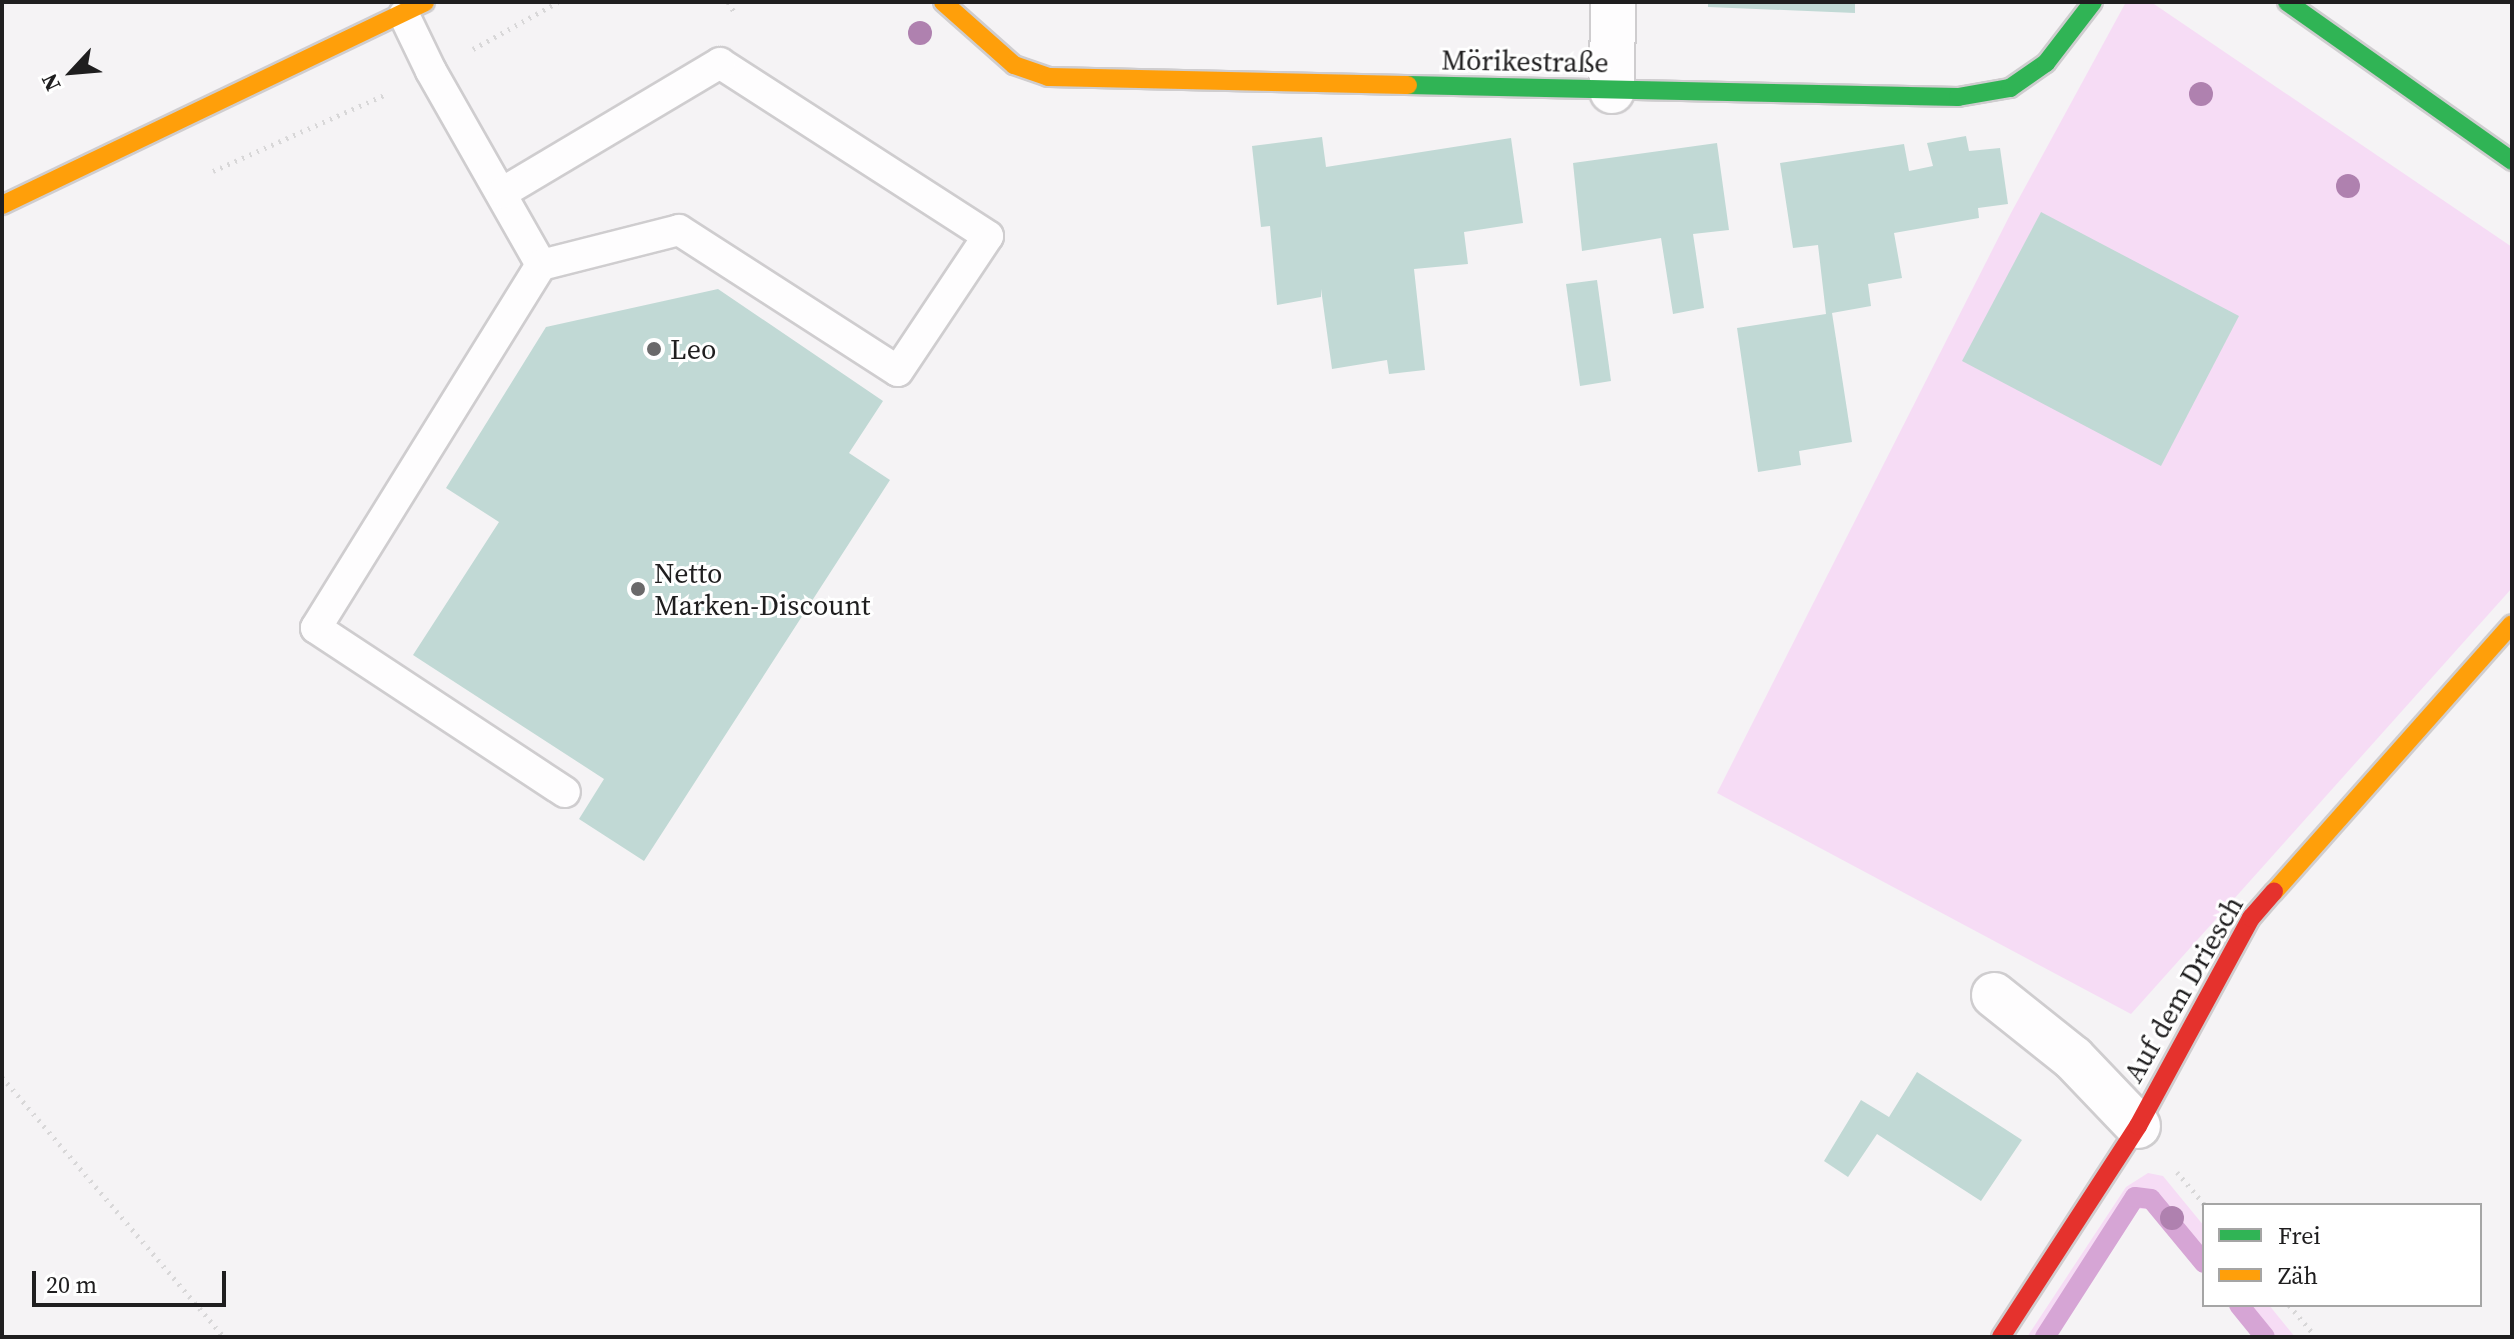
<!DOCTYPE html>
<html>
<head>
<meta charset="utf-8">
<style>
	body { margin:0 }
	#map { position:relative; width:2514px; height:1339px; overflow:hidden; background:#f5f3f5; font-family:"Source Serif 4",serif }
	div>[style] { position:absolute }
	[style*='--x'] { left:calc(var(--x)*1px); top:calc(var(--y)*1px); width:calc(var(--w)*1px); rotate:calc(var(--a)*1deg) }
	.green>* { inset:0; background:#f6dcf5 }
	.stream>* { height:20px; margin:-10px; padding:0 10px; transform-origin:10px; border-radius:10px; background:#d6a5d5 }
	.building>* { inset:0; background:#c1d9d5 }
	.path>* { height:5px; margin-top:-2.5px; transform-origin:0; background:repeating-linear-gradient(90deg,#d8d7d8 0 2px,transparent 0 8px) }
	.roads { filter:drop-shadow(2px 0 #cfcdcf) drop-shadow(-2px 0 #cfcdcf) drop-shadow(0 2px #cfcdcf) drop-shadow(0 -2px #cfcdcf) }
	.lane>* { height:30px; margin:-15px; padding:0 15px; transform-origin:15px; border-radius:15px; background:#fefdfe }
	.street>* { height:44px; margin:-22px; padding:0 22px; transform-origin:22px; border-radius:22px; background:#fefdfe }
	.fast>* { height:18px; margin:-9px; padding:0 9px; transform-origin:9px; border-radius:9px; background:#30b455 }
	.slow>* { height:18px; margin:-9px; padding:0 9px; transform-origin:9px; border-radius:9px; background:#ff9f0a }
	.jam>* { height:18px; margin:-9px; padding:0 9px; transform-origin:9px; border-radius:9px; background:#e5322d }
	.trees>* { width:24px; height:24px; margin:-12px; border-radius:50%; background:#af81af }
	.dots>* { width:22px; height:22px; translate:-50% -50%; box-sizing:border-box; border:4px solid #fff; border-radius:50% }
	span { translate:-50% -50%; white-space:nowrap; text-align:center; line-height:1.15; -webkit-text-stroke:6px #fff; paint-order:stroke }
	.street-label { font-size:28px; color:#1f1e1f }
	.poi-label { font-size:28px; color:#1f1e1f }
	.left { translate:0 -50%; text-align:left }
	.frame { position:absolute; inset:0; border:4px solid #1f1e1f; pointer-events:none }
	.legend { position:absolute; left:2202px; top:1203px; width:280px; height:104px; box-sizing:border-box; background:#fff; border:2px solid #a5a5a5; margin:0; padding:10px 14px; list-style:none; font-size:24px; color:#1f1e1f }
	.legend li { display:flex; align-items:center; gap:16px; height:40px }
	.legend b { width:40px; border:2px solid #a5a5a5 }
	.north { position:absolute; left:32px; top:32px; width:80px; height:80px; -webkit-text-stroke:6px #fff; paint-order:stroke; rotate:244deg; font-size:22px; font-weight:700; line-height:32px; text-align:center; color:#1f1e1f }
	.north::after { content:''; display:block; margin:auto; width:28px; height:36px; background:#1f1e1f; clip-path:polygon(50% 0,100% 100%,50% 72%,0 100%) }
	.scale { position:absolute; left:32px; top:1271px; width:194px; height:36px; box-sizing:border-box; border:4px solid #1f1e1f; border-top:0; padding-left:10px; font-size:24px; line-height:28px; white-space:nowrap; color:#1f1e1f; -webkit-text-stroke:6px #fff; paint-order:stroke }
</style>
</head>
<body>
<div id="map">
	<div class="green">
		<i style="clip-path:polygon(2126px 2px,2151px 2px,2512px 247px,2512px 588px,2131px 1014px,1717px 793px,2011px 213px)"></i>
		<i style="clip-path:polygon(2148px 1173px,2163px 1176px,2204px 1226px,2204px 1272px,2150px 1209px,2139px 1209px,2055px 1337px,2027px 1337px,2126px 1187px)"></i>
		<i style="clip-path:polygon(2232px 1305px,2269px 1305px,2295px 1337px,2259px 1337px)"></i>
	</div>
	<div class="stream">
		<i style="--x:2239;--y:1305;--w:41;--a:50.9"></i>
		<i style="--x:2045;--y:1337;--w:166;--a:-57.3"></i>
		<i style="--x:2135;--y:1197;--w:16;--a:7"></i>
		<i style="--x:2151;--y:1199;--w:83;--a:50.4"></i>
	</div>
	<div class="building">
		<i style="clip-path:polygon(1708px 2px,1855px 2px,1855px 13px,1708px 7px)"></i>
		<i style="clip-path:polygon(1966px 136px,1969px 151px,2000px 148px,2008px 204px,1978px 208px,1979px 218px,1894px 233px,1902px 278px,1868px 284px,1871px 306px,1832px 313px,1852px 442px,1799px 451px,1801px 465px,1758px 472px,1737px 328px,1826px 314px,1818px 245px,1793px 248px,1780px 163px,1904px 144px,1909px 171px,1933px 166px,1927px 143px)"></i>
		<i style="clip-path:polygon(1322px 137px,1326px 167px,1511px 138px,1523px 223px,1464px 232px,1468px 264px,1414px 269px,1425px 370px,1389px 374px,1387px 360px,1332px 369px,1321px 289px,1321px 297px,1277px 305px,1270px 226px,1261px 227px,1252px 146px)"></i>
		<i style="clip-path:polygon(1717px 143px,1729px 230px,1693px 234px,1704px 308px,1673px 314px,1661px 238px,1582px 251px,1573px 163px)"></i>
		<i style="clip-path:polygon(2041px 212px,2239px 316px,2161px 466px,1962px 361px)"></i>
		<i style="clip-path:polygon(1597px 280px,1611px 381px,1580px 386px,1566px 284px)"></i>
		<i style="clip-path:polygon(718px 289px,883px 401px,849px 453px,890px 480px,644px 861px,579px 819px,604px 779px,413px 655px,499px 522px,446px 488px,546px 327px)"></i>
		<i style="clip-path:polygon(1917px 1072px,2022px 1140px,1981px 1201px,1877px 1134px,1848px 1177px,1824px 1161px,1861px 1100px,1889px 1117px)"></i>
	</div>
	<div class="path">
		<i style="--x:728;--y:2;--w:15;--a:58"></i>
		<i style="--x:473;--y:49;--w:97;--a:-28.9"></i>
		<i style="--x:213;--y:171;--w:190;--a:-23.9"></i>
		<i style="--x:2;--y:1077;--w:342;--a:49.5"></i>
		<i style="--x:2177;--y:1172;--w:43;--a:49.7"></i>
		<i style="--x:2289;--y:1305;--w:42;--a:49.8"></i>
	</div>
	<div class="roads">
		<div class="lane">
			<i style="--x:404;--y:15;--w:62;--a:64.3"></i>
			<i style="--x:431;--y:71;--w:223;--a:60.4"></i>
			<i style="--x:541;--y:265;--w:142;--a:-14.2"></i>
			<i style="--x:679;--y:230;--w:260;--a:32.8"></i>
			<i style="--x:898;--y:371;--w:162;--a:-56.3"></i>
			<i style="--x:988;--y:236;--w:319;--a:-147.2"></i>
			<i style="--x:720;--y:63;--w:254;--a:149.2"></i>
			<i style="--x:541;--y:265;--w:427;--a:121.8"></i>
			<i style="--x:316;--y:628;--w:298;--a:33.4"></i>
		</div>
		<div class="street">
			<i style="--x:1612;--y:91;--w:89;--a:-89.4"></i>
			<i style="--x:1994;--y:995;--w:101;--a:38.6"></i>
			<i style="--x:2073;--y:1058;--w:94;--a:46.3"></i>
		</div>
		<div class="fast">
			<i style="--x:2287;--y:2;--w:276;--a:35.2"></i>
			<i style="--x:1408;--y:85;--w:550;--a:1.25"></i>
			<i style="--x:1958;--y:97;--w:53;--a:-9.8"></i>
			<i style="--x:2010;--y:88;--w:44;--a:-34.8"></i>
			<i style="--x:2046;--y:63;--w:77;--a:-52.4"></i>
		</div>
		<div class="slow">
			<i style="--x:943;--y:2;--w:95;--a:41.6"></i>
			<i style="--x:1014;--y:65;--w:36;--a:19"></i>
			<i style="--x:1048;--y:77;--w:360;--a:1.3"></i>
			<i style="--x:2;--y:205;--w:469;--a:-25.6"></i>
			<i style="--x:2274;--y:892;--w:358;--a:-48.4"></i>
		</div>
		<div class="jam">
			<i style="--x:2001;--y:1337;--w:252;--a:-57"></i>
			<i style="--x:2138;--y:1126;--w:237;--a:-61.5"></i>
			<i style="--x:2251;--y:918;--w:35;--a:-49"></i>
		</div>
	</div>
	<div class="trees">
		<i style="left:920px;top:33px"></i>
		<i style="left:2201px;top:94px"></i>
		<i style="left:2348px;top:186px"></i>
		<i style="left:2172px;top:1218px"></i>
	</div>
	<div class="dots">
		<i style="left:654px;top:349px;background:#6a696a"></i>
		<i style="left:638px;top:589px;background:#6a696a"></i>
	</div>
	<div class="street-label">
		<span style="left:1525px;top:61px;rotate:1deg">Mörikestraße</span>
		<span style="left:2183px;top:989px;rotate:-60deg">Auf dem Driesch</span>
	</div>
	<div class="poi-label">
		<span class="left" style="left:670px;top:349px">Leo</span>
		<span class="left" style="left:654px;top:589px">Netto<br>Marken-Discount</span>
	</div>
	<div class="frame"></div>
	<ul class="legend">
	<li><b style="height:10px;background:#30b455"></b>Frei</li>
	<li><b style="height:10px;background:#ff9f0a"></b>Zäh</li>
	</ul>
	<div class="north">N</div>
	<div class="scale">20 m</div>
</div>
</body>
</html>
